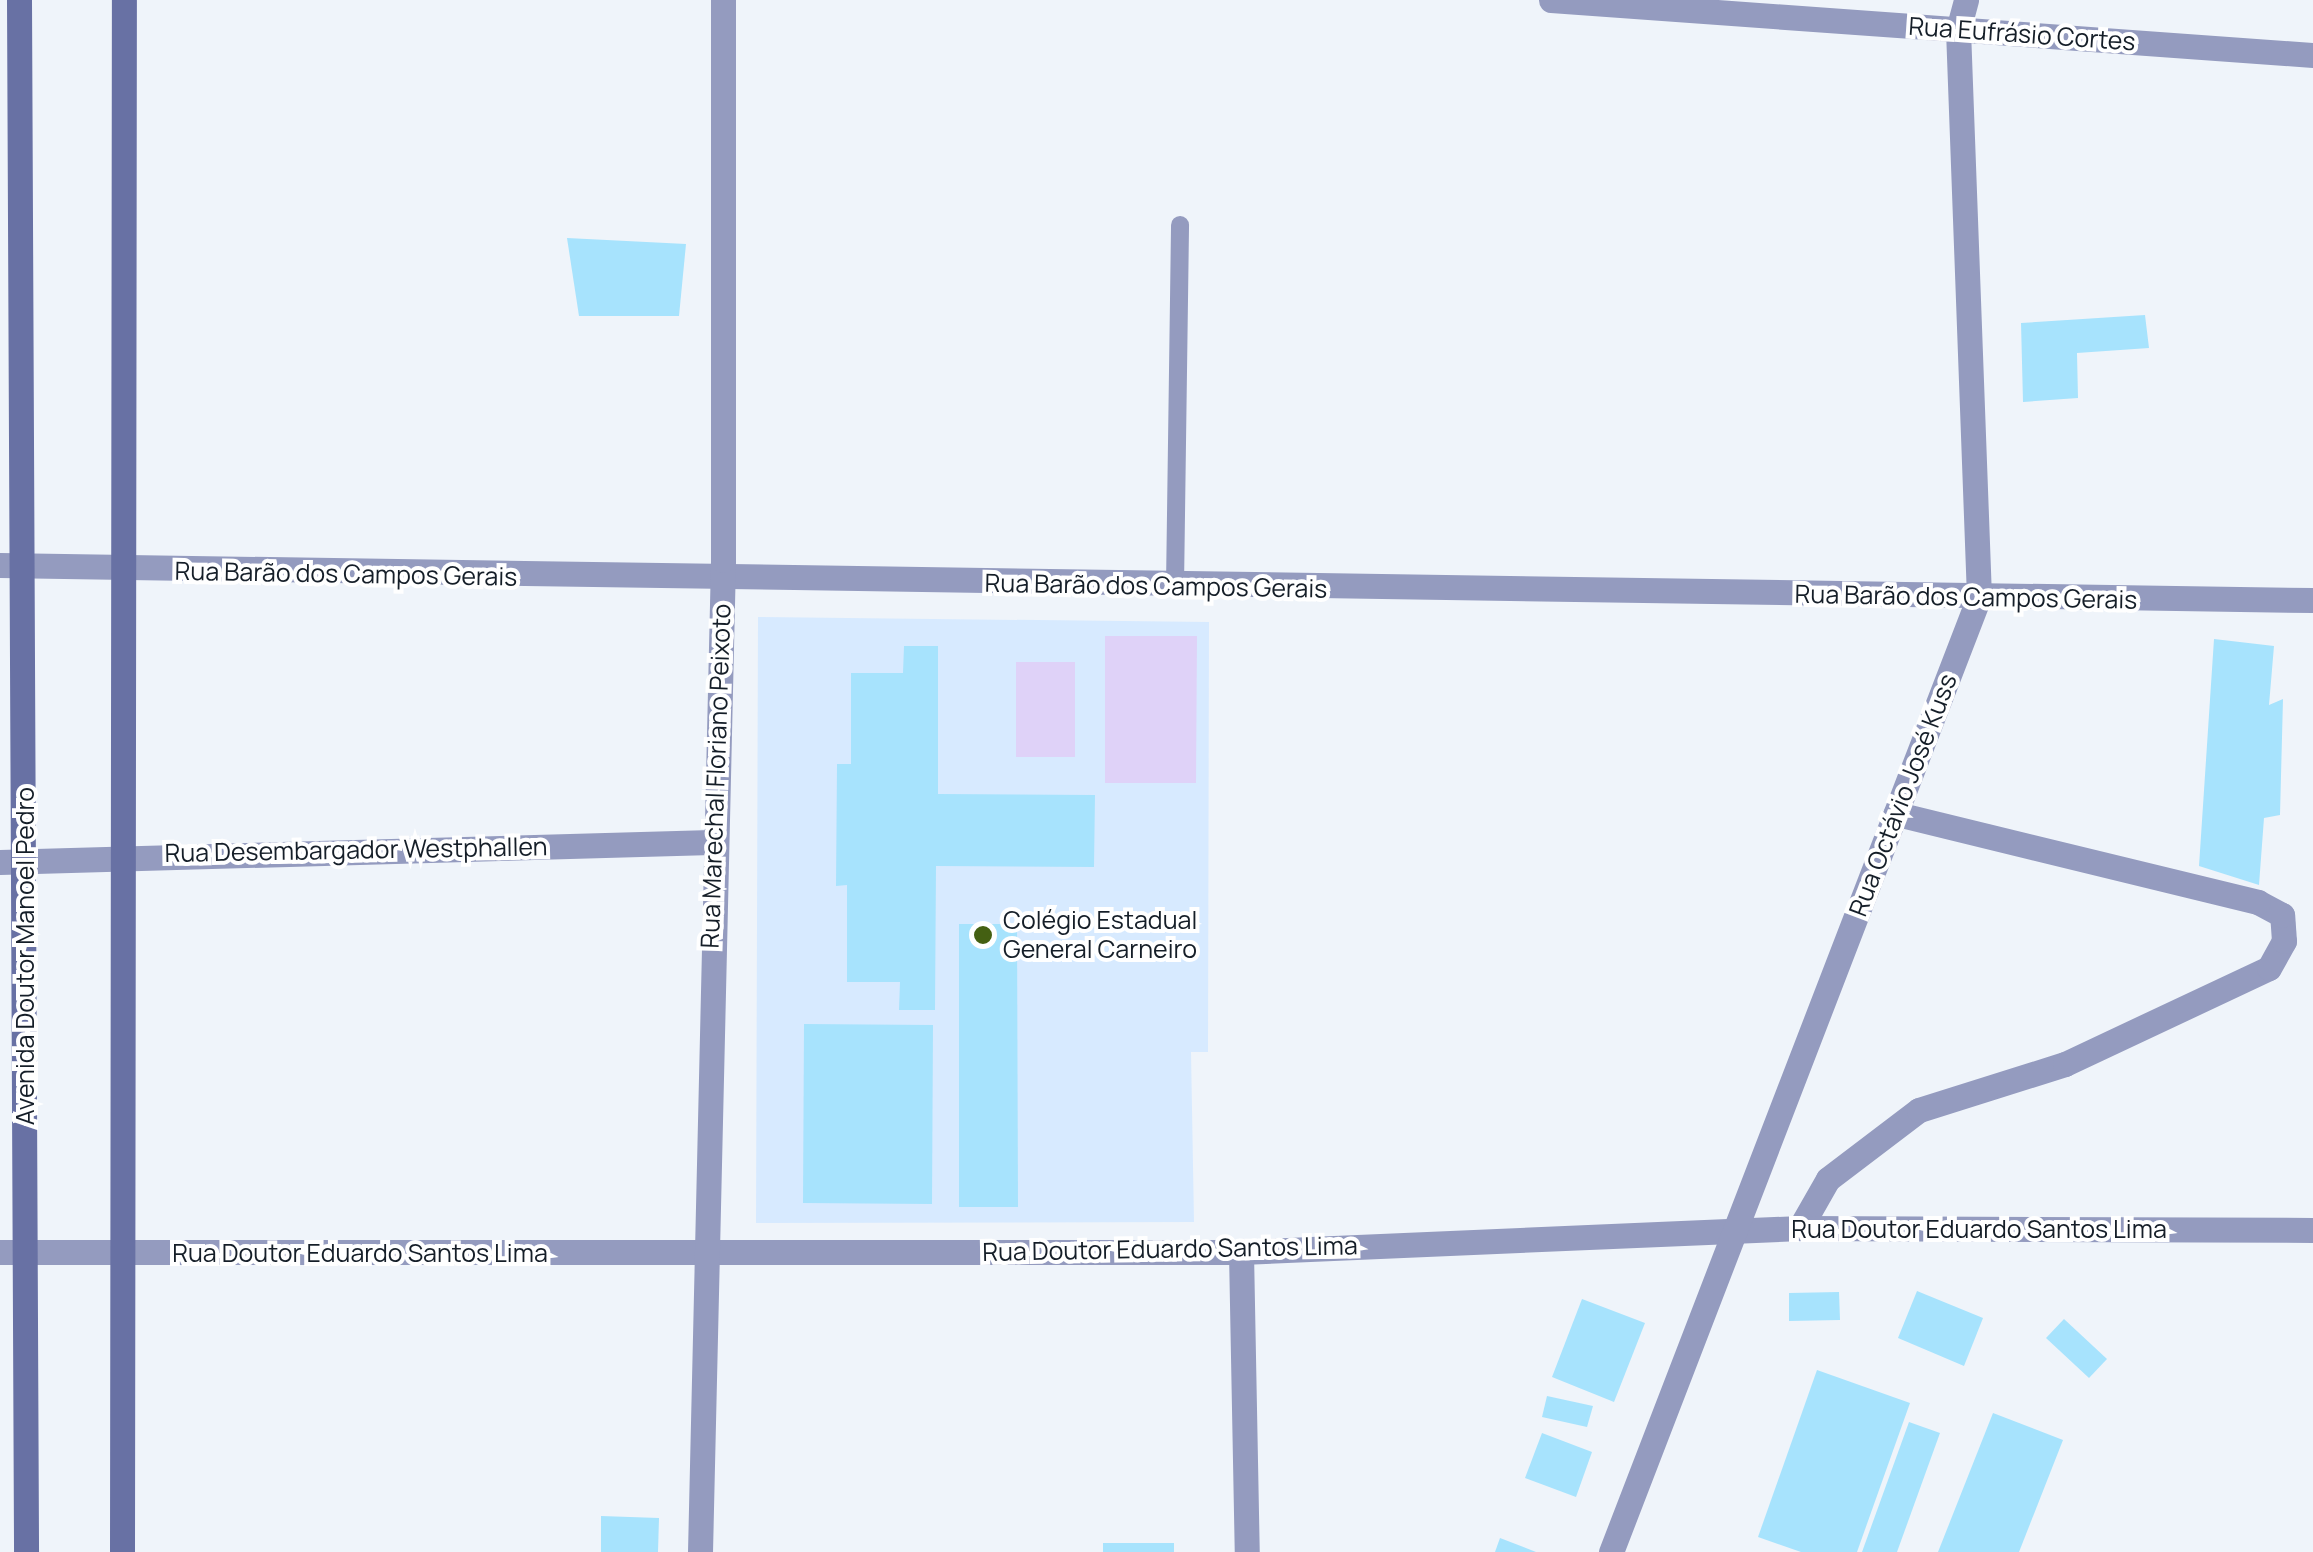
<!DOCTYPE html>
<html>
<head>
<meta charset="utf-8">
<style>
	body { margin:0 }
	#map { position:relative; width:2313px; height:1552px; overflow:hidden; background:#eff4fa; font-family:Manrope,sans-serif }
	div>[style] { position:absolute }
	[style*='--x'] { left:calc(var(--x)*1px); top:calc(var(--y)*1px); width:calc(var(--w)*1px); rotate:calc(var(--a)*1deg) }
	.built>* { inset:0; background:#d7eaff }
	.green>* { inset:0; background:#dfd2f8 }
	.building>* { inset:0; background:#a7e3fd }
	.lane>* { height:18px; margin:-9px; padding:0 9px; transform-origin:9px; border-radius:9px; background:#949bbf }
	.street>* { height:25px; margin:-12.5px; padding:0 12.5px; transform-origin:12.5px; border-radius:12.5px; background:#949bbf }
	.secondary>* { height:25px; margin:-12.5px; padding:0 12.5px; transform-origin:12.5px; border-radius:12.5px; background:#6871a4 }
	.dots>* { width:28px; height:28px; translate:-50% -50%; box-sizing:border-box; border:5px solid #fff; border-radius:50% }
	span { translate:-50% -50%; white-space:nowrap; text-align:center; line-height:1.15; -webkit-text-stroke:8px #fff; paint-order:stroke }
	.street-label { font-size:25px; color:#151e28 }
	.poi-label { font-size:25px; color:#151e28 }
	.left { translate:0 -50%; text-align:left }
</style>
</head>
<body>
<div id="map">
	<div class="built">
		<i style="clip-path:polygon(758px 617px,1209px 622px,1208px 1052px,1191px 1052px,1194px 1222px,756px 1223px)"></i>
	</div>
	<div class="green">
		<i style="clip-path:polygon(1105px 636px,1197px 636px,1196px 783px,1105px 783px)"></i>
		<i style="clip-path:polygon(1016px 662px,1075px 662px,1075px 757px,1016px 757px)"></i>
	</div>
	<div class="building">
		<i style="clip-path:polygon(567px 238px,686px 244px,679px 316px,579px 316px)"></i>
		<i style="clip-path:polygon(2145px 315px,2149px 348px,2077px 353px,2078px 398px,2023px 402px,2021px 323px)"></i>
		<i style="clip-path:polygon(2214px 639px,2274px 646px,2269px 705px,2283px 699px,2280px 815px,2264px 818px,2259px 885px,2199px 866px)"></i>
		<i style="clip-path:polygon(904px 646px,938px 646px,938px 794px,1095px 795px,1094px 867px,936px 866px,935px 1010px,899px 1010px,900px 982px,847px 982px,847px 885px,836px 886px,837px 764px,851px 764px,851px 673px,903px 673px)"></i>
		<i style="clip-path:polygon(959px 924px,1017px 924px,1018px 1207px,959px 1207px)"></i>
		<i style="clip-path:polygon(804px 1024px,933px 1025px,932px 1204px,803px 1203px)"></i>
		<i style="clip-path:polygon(1917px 1291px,1983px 1318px,1964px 1366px,1898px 1338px)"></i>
		<i style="clip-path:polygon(1839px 1292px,1840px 1320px,1789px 1321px,1789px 1293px)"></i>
		<i style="clip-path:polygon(1582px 1299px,1645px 1323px,1614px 1402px,1552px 1377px)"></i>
		<i style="clip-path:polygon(2064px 1319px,2107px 1359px,2089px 1378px,2046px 1338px)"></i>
		<i style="clip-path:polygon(1817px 1370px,1910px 1403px,1857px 1552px,1801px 1552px,1758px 1537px)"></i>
		<i style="clip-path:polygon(1547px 1396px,1593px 1406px,1587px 1427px,1542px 1417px)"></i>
		<i style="clip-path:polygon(1993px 1413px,2063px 1440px,2019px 1552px,1938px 1552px)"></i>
		<i style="clip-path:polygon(1909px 1422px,1940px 1433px,1897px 1552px,1862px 1552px)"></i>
		<i style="clip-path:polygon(1542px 1433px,1592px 1452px,1576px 1497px,1525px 1478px)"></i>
		<i style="clip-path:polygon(601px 1516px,659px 1518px,658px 1552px,601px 1552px)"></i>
		<i style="clip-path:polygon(1500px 1538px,1536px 1552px,1495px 1552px)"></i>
		<i style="clip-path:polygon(1103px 1543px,1174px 1543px,1174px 1552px,1103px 1552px)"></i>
	</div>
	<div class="lane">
		<i style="--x:1175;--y:586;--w:361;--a:-89.2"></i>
	</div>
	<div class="street">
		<i style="--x:1551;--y:0;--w:764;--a:4.13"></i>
		<i style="--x:0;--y:565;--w:2313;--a:0.87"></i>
		<i style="--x:0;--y:862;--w:712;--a:-1.61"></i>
		<i style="--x:1800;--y:1228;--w:56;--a:-60.3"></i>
		<i style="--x:1828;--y:1179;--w:114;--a:-37.2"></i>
		<i style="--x:1919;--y:1110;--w:153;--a:-17.5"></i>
		<i style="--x:2065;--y:1064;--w:225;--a:-25.2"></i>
		<i style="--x:2269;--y:968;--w:31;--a:-61"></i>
		<i style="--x:2284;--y:941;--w:26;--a:-94"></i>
		<i style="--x:2282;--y:915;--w:27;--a:-152"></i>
		<i style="--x:2258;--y:902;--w:373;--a:-166.3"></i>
		<i style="--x:0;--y:1252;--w:1241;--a:0"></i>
		<i style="--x:1241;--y:1252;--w:560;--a:-2.46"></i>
		<i style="--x:1800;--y:1228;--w:513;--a:0.22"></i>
		<i style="--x:1241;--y:1252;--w:300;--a:88.9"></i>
		<i style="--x:700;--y:1552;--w:992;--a:-88.67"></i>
		<i style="--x:723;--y:560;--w:560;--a:-90"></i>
		<i style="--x:1611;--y:1552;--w:1023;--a:-68.93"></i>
		<i style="--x:1979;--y:597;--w:567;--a:-92.12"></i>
		<i style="--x:1958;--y:30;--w:31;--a:-75"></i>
	</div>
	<div class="secondary">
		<i style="--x:19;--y:0;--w:1552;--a:89.74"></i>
		<i style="--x:122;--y:1552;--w:1552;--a:-89.93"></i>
	</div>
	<div class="dots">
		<i style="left:983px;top:935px;background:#446012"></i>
	</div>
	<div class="street-label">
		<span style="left:2022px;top:34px;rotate:4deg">Rua Eufrásio Cortes</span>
		<span style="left:346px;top:574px;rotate:1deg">Rua Barão dos Campos Gerais</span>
		<span style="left:1156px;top:586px;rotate:1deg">Rua Barão dos Campos Gerais</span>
		<span style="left:1966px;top:597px;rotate:1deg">Rua Barão dos Campos Gerais</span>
		<span style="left:716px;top:776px;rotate:-88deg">Rua Marechal Floriano Peixoto</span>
		<span style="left:1903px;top:795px;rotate:-69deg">Rua Octávio José Kuss</span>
		<span style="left:356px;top:850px;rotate:-1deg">Rua Desembargador Westphallen</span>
		<span style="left:25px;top:956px;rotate:-90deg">Avenida Doutor Manoel Pedro</span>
		<span style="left:1979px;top:1229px">Rua Doutor Eduardo Santos Lima</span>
		<span style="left:1170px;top:1249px;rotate:-1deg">Rua Doutor Eduardo Santos Lima</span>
		<span style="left:360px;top:1253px">Rua Doutor Eduardo Santos Lima</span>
	</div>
	<div class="poi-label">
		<span class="left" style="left:1003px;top:935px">Colégio Estadual<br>General Carneiro</span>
	</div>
</div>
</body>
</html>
